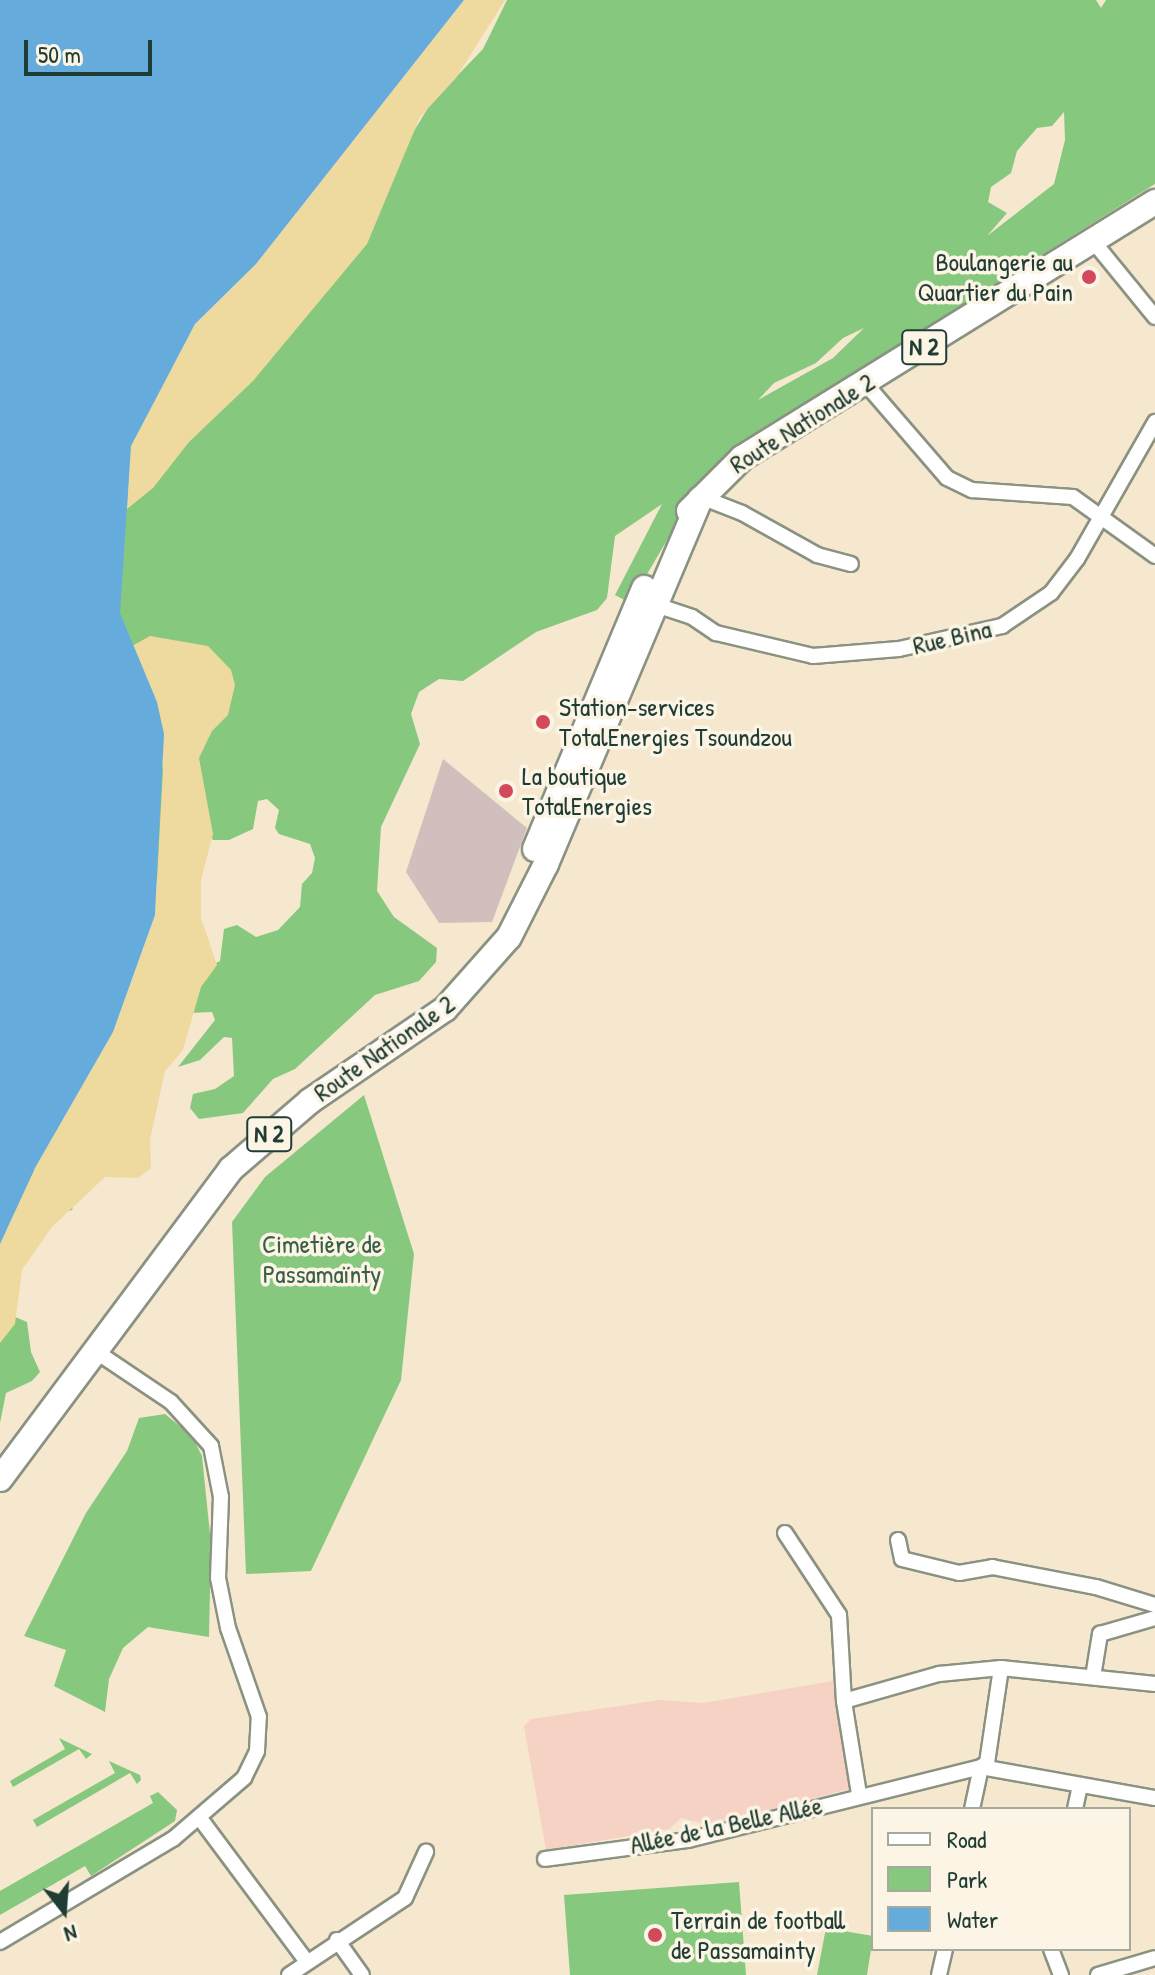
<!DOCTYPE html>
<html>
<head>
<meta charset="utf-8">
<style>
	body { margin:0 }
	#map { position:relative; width:1155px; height:1975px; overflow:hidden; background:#f6e7cf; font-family:"Patrick Hand",sans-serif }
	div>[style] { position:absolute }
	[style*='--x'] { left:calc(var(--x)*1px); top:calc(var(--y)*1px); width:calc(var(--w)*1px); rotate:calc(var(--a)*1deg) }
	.built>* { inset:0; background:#f6d2c4 }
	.industrial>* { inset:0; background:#d1bfbe }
	.green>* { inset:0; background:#87c87f }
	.sand>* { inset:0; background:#eeda9e }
	.water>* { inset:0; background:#65acdc }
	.roads { filter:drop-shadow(2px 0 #8a9282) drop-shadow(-2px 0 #8a9282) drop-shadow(0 2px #8a9282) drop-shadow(0 -2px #8a9282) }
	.street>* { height:14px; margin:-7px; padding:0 7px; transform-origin:7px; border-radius:7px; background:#fff }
	.primary>* { height:24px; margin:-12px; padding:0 12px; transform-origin:12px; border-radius:12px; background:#fff }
	.dots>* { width:22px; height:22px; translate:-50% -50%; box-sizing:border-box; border:4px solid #fcf5e5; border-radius:50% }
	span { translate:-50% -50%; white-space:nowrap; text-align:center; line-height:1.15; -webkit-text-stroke:7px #fcf5e5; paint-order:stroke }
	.shield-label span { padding:2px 6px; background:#fcf5e5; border:2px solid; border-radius:6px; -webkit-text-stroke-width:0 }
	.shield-label { font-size:24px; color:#1f3d34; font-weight:700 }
	.poi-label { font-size:26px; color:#1f3d34 }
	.right { translate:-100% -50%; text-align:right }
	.left { translate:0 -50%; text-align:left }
	.street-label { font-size:26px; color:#1f3d34 }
	.park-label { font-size:26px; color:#396047 }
	.legend { position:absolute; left:871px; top:1807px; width:260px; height:144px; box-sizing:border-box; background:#fcf5e5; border:2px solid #a4ab9e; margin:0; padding:10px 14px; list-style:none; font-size:24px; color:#1f3d34 }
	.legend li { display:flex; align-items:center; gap:16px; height:40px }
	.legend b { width:40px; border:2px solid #a4ab9e }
	.north { position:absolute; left:24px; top:1871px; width:80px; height:80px; -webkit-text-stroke:6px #fcf5e5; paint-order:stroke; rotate:163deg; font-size:22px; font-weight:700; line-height:32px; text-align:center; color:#1f3d34 }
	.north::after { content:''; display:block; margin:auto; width:28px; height:36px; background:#1f3d34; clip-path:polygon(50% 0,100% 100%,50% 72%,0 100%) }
	.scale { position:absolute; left:24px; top:40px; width:128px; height:36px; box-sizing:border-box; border:4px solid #1f3d34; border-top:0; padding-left:10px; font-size:24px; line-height:28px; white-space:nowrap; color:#1f3d34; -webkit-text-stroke:6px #fcf5e5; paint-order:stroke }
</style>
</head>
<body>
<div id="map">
	<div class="built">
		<i style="clip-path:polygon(839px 1680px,852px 1788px,712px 1826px,681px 1818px,669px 1829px,546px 1850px,524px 1726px,531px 1719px,660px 1700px,703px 1703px)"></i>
	</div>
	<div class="industrial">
		<i style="clip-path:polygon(443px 759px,527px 828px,492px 922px,439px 923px,406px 872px)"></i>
	</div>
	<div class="green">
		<i style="clip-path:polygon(evenodd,507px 0,1096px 0,1101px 8px,1106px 0,1155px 0,1155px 184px,751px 438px,706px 474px,630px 603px,615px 595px,662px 504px,615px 536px,607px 598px,597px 610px,536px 632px,463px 681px,439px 679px,419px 692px,411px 714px,420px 744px,381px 827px,377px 891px,394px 917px,437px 948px,436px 962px,419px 981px,375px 995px,295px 1069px,273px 1079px,243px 1113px,199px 1119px,190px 1108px,193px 1094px,215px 1089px,234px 1076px,232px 1038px,224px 1037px,200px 1060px,178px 1067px,215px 1020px,212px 1012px,189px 1013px,210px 966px,220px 961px,224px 929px,237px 925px,256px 937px,278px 930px,300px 907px,302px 884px,312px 873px,315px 858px,310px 844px,279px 834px,275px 828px,279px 810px,267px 799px,258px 801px,253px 829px,229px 840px,213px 840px,204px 827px,159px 882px,0 839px,0 534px,406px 144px,431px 103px,483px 49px,507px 0,1064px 112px,1065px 140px,1054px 184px,987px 236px,1007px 213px,988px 202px,991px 187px,1011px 173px,1017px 151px,1037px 128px,1052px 126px,1064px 112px,507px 0,864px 328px,833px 358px,758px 400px,774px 383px,816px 363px,843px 338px,864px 328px)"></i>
		<i style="clip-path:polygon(364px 1095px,414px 1254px,401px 1380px,311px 1571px,246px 1574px,232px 1222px,265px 1177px)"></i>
		<i style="clip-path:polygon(0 1143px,74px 1203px,72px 1210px,31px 1222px,8px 1314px,27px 1322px,31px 1352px,40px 1372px,32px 1381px,6px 1393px,0 1423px)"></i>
		<i style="clip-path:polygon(165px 1414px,192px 1436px,202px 1456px,211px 1544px,209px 1637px,148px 1627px,123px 1648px,109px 1679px,105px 1712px,54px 1686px,66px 1650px,24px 1636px,86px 1513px,127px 1451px,139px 1418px)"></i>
		<i style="clip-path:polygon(59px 1738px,92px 1754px,86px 1759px,79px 1749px,13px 1787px,10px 1781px,65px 1749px)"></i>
		<i style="clip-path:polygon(109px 1761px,140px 1775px,141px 1780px,137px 1784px,130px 1773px,37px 1827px,33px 1820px,115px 1773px)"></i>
		<i style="clip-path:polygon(158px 1792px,177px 1810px,175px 1821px,91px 1876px,85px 1866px,0 1915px,0 1891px,153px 1803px,150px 1796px)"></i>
		<i style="clip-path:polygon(739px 1882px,746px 1975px,570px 1975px,564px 1895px)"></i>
		<i style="clip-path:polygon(826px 1928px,873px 1936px,867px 1975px,817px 1975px)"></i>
	</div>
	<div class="sand">
		<i style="clip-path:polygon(464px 0,505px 0,456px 78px,420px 117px,367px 244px,253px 381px,189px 442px,153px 488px,127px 509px,130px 446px,195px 324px,256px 264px)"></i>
		<i style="clip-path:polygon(150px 636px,208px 646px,231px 670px,235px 685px,228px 715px,212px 731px,199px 758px,213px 834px,201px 880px,201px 918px,217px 965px,201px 987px,183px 1050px,165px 1071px,150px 1140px,151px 1168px,138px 1178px,105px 1177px,52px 1227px,22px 1270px,15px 1324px,0 1343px,0 1243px,35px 1168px,113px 1032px,155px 915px,163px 770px,143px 673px,132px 646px)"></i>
	</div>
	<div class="water">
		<i style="clip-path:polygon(0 0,464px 0,256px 264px,195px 324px,131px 446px,120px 613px,157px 702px,164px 734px,155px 915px,113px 1032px,35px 1168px,0 1244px)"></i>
	</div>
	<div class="roads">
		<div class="street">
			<i style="--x:1093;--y:241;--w:98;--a:50.8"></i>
			<i style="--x:865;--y:383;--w:125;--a:49.2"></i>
			<i style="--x:947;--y:478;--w:28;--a:26"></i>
			<i style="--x:972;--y:490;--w:101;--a:4"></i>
			<i style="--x:1073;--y:497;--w:101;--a:35.7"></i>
			<i style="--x:701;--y:497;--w:44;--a:21.3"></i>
			<i style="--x:742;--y:513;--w:86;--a:29.2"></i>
			<i style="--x:817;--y:555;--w:35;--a:15"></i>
			<i style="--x:653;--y:604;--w:41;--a:18.4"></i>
			<i style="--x:692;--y:617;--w:29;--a:34"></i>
			<i style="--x:716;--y:633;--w:100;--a:13.3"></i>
			<i style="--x:813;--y:656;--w:86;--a:-4.7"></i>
			<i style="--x:899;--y:649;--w:106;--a:-12.6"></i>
			<i style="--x:1002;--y:626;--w:59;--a:-34"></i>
			<i style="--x:1051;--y:593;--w:43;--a:-52.6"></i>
			<i style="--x:1077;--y:559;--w:158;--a:-60.3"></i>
			<i style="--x:785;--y:1533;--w:98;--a:56.6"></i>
			<i style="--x:839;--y:1615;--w:86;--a:86.7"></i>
			<i style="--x:898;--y:1540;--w:19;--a:78"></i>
			<i style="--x:902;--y:1559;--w:59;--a:13.8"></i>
			<i style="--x:959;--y:1573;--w:34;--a:-10"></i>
			<i style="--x:992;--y:1567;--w:106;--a:10.9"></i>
			<i style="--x:1096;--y:1587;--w:62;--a:17"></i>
			<i style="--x:1093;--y:1677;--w:44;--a:-80.8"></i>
			<i style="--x:1100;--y:1634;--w:57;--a:-16.2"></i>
			<i style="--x:859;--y:1794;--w:94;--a:-99.2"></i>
			<i style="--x:844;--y:1701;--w:99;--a:-15.9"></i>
			<i style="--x:939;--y:1674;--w:62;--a:-5.5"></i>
			<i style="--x:1001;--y:1668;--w:155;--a:5.9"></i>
			<i style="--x:972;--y:1809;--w:43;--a:-77.9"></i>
			<i style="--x:981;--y:1767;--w:7;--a:-34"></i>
			<i style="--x:987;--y:1763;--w:96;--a:-81.6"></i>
			<i style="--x:1075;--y:1809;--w:24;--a:-78"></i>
			<i style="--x:199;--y:1817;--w:181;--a:53.3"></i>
			<i style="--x:545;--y:1859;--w:144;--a:-7.6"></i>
			<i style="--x:688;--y:1840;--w:302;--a:-14"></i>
			<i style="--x:981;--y:1767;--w:177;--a:10.1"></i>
			<i style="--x:337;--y:1940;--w:43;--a:54.5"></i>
			<i style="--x:0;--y:1942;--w:201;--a:-30.8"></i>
			<i style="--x:173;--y:1839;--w:94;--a:-40.7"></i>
			<i style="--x:244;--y:1778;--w:30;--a:-64"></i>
			<i style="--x:257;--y:1751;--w:34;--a:-87"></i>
			<i style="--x:259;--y:1717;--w:94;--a:-109.2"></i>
			<i style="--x:228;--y:1628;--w:51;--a:-101.3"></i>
			<i style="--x:218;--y:1578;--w:81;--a:-87.9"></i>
			<i style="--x:221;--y:1497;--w:52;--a:-101.1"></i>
			<i style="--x:211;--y:1446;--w:59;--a:-132.3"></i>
			<i style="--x:171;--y:1402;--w:88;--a:-146.1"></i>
			<i style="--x:1051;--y:1949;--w:28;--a:69"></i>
			<i style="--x:289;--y:1975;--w:139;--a:-33.6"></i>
			<i style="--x:405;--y:1898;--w:51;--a:-65.5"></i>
			<i style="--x:939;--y:1975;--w:27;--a:-77"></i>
			<i style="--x:1098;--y:1975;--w:59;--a:-16.6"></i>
		</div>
		<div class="primary">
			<i style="--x:689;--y:511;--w:75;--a:-45"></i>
			<i style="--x:742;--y:458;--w:486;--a:-31.8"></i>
			<i style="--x:535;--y:849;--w:283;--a:-67.3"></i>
			<i style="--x:0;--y:1479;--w:387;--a:-53.3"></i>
			<i style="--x:231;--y:1169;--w:104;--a:-40.7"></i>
			<i style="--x:310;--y:1101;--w:163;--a:-34.3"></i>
			<i style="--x:445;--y:1009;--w:96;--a:-48.4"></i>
			<i style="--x:509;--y:937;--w:82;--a:-63.1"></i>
			<i style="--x:546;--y:864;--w:396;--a:-67.1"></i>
		</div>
	</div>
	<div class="dots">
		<i style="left:1089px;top:277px;background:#d1495b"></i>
		<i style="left:543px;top:722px;background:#d1495b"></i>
		<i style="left:506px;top:791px;background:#d1495b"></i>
		<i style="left:655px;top:1935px;background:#d1495b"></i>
	</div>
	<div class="shield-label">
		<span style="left:924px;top:347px">N 2</span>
		<span style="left:269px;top:1134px">N 2</span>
	</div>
	<div class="poi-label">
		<span class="right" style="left:1073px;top:277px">Boulangerie au<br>Quartier du Pain</span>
		<span class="left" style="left:559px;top:722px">Station-services<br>TotalEnergies Tsoundzou</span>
		<span class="left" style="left:522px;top:791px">La boutique<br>TotalEnergies</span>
		<span class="left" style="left:671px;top:1935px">Terrain de football<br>de Passamainty</span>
	</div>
	<div class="street-label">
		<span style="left:802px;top:423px;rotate:-32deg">Route Nationale 2</span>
		<span style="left:952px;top:637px;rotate:-13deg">Rue Bina</span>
		<span style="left:384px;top:1048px;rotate:-35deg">Route Nationale 2</span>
		<span style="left:726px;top:1825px;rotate:-12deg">Allée de la Belle Allée</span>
	</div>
	<div class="park-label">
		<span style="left:322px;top:1259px">Cimetière de<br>Passamaïnty</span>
	</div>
	<ul class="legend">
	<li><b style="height:10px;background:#fff"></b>Road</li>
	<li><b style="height:22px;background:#87c87f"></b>Park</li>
	<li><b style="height:22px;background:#65acdc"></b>Water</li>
	</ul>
	<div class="north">N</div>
	<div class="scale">50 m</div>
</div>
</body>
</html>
